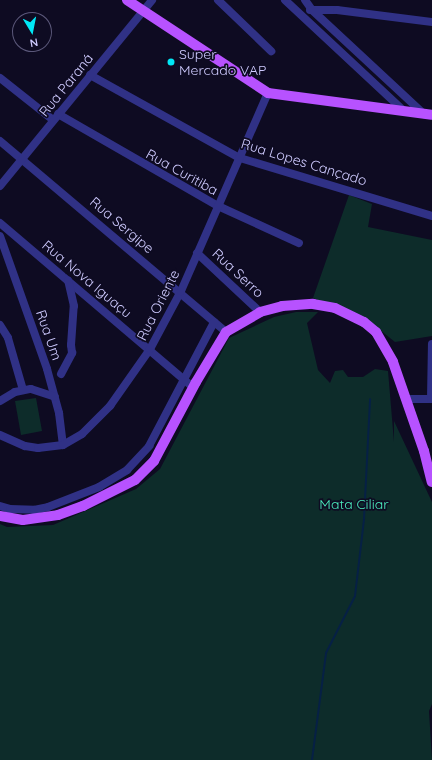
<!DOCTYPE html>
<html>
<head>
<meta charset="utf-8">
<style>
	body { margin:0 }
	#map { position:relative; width:432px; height:760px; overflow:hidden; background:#0e0b22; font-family:Quicksand,sans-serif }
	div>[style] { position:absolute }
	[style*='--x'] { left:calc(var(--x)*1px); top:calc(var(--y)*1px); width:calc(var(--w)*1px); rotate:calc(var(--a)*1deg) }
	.green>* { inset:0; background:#0d2c2a }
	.stream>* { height:2px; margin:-1px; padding:0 1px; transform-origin:1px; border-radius:1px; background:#062045 }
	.minor>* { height:8px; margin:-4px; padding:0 4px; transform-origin:4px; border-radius:4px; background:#303186 }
	.major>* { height:10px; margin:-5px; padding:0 5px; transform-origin:5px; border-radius:5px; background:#b752ff }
	.dots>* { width:11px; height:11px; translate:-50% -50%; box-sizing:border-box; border:2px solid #0e0b22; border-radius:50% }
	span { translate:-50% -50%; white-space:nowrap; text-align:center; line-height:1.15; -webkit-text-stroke:3.5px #0e0b22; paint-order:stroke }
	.poi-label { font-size:14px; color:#cfcbff }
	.left { translate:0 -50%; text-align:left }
	.street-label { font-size:14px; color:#cfcbff }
	.park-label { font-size:14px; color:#4becbd }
	.north { position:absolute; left:12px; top:12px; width:40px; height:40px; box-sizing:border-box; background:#0e0b22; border:1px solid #5b587a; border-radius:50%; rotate:170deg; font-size:11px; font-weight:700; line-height:16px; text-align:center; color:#cfcbff }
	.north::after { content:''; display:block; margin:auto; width:14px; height:18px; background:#00e8f6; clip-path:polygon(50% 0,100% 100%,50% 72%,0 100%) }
</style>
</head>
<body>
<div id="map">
	<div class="green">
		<i style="clip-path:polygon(349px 195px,372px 204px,368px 227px,432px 240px,432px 336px,395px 342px,365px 318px,313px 298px)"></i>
		<i style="clip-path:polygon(296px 312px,318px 312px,307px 323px,318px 370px,330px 383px,335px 371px,343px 370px,348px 377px,363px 377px,375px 369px,388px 371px,394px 442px,394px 421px,432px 502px,432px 704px,429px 711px,432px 760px,0 760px,0 524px,7px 527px,53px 525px,136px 489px,160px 469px,229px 338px,274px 317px)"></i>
		<i style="clip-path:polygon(36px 398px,42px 431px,21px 435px,15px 401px)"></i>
	</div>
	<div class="stream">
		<i style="--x:312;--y:760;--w:108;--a:-82.5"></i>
		<i style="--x:326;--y:653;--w:64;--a:-63"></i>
		<i style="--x:355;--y:596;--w:78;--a:-83.3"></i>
		<i style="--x:364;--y:519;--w:120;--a:-87.1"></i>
	</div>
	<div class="minor">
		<i style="--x:218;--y:0;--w:74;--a:43.9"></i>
		<i style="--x:285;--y:0;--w:164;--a:43"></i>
		<i style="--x:305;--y:0;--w:12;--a:55"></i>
		<i style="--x:312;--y:10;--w:153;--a:42.9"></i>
		<i style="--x:310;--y:10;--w:27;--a:0"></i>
		<i style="--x:337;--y:10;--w:96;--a:7.2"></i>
		<i style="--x:90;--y:75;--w:171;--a:29"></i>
		<i style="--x:240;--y:158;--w:201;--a:16.8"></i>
		<i style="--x:0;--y:78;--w:68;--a:38.4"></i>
		<i style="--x:58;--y:114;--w:185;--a:29.9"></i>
		<i style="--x:218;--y:206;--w:89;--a:24.6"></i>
		<i style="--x:0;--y:141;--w:296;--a:40.2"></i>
		<i style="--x:0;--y:186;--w:240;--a:-50.7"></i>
		<i style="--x:0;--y:223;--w:253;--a:40.4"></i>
		<i style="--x:0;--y:236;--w:141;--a:70.5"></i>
		<i style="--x:47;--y:369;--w:46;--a:74.7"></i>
		<i style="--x:59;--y:413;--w:32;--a:83"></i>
		<i style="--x:197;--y:253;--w:86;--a:43.1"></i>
		<i style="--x:0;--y:325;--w:15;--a:58"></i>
		<i style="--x:8;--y:338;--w:54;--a:73.9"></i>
		<i style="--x:61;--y:374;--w:24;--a:-62"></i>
		<i style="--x:72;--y:353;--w:8;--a:-97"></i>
		<i style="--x:71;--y:345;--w:39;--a:-86"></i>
		<i style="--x:74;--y:306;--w:26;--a:-103"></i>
		<i style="--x:406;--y:399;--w:26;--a:0"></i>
		<i style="--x:431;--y:399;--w:55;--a:-89"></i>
		<i style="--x:0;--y:401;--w:17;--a:-31"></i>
		<i style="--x:15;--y:392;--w:16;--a:-11"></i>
		<i style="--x:31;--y:389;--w:25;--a:18"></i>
		<i style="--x:0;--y:435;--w:27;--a:24"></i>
		<i style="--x:25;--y:446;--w:13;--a:9"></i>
		<i style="--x:38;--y:448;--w:25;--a:-7"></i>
		<i style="--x:63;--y:445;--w:22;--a:-30"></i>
		<i style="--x:82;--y:434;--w:40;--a:-45"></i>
		<i style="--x:110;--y:406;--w:70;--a:-54.9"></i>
		<i style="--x:150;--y:349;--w:66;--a:-61.9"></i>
		<i style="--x:181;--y:291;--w:216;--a:-66.3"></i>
		<i style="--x:0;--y:506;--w:10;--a:17"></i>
		<i style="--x:10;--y:509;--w:24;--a:2"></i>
		<i style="--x:34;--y:510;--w:14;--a:-12"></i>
		<i style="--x:48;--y:507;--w:55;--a:-21.4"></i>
		<i style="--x:99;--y:487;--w:33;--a:-31"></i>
		<i style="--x:127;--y:470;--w:33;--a:-47"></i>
		<i style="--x:149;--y:446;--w:140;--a:-62.3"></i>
	</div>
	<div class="major">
		<i style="--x:127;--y:0;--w:169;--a:33.4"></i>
		<i style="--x:268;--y:93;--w:165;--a:7.6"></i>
		<i style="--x:0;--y:516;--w:23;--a:10"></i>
		<i style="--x:23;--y:520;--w:35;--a:-8"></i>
		<i style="--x:58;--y:515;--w:27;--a:-20"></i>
		<i style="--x:83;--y:506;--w:58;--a:-26.6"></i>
		<i style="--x:135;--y:480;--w:27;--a:-45"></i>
		<i style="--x:154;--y:461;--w:89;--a:-62"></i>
		<i style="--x:196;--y:382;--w:58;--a:-59"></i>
		<i style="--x:226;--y:332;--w:39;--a:-30"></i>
		<i style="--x:260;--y:312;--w:23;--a:-15"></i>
		<i style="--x:282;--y:306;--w:31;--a:-4"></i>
		<i style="--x:313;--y:304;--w:22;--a:10"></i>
		<i style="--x:335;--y:308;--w:32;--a:26"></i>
		<i style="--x:364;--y:322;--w:16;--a:40"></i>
		<i style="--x:376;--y:332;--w:34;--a:60"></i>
		<i style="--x:393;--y:362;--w:94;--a:70.8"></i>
		<i style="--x:424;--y:451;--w:32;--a:76"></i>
	</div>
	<div class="dots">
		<i style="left:171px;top:62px;background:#00e8f6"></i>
	</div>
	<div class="poi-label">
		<span class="left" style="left:179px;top:62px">Super<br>Mercado VAP</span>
	</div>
	<div class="street-label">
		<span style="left:66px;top:85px;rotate:-51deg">Rua Paraná</span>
		<span style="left:304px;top:162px;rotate:17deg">Rua Lopes Cançado</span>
		<span style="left:182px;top:172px;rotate:29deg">Rua Curitiba</span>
		<span style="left:122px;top:225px;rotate:40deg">Rua Sergipe</span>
		<span style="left:238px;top:273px;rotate:43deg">Rua Serro</span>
		<span style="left:87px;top:279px;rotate:40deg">Rua Nova Iguaçu</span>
		<span style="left:158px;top:305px;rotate:-63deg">Rua Oriente</span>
		<span style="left:49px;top:335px;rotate:71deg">Rua Um</span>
	</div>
	<div class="park-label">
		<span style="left:354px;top:504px">Mata Ciliar</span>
	</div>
	<div class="north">N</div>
</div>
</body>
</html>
